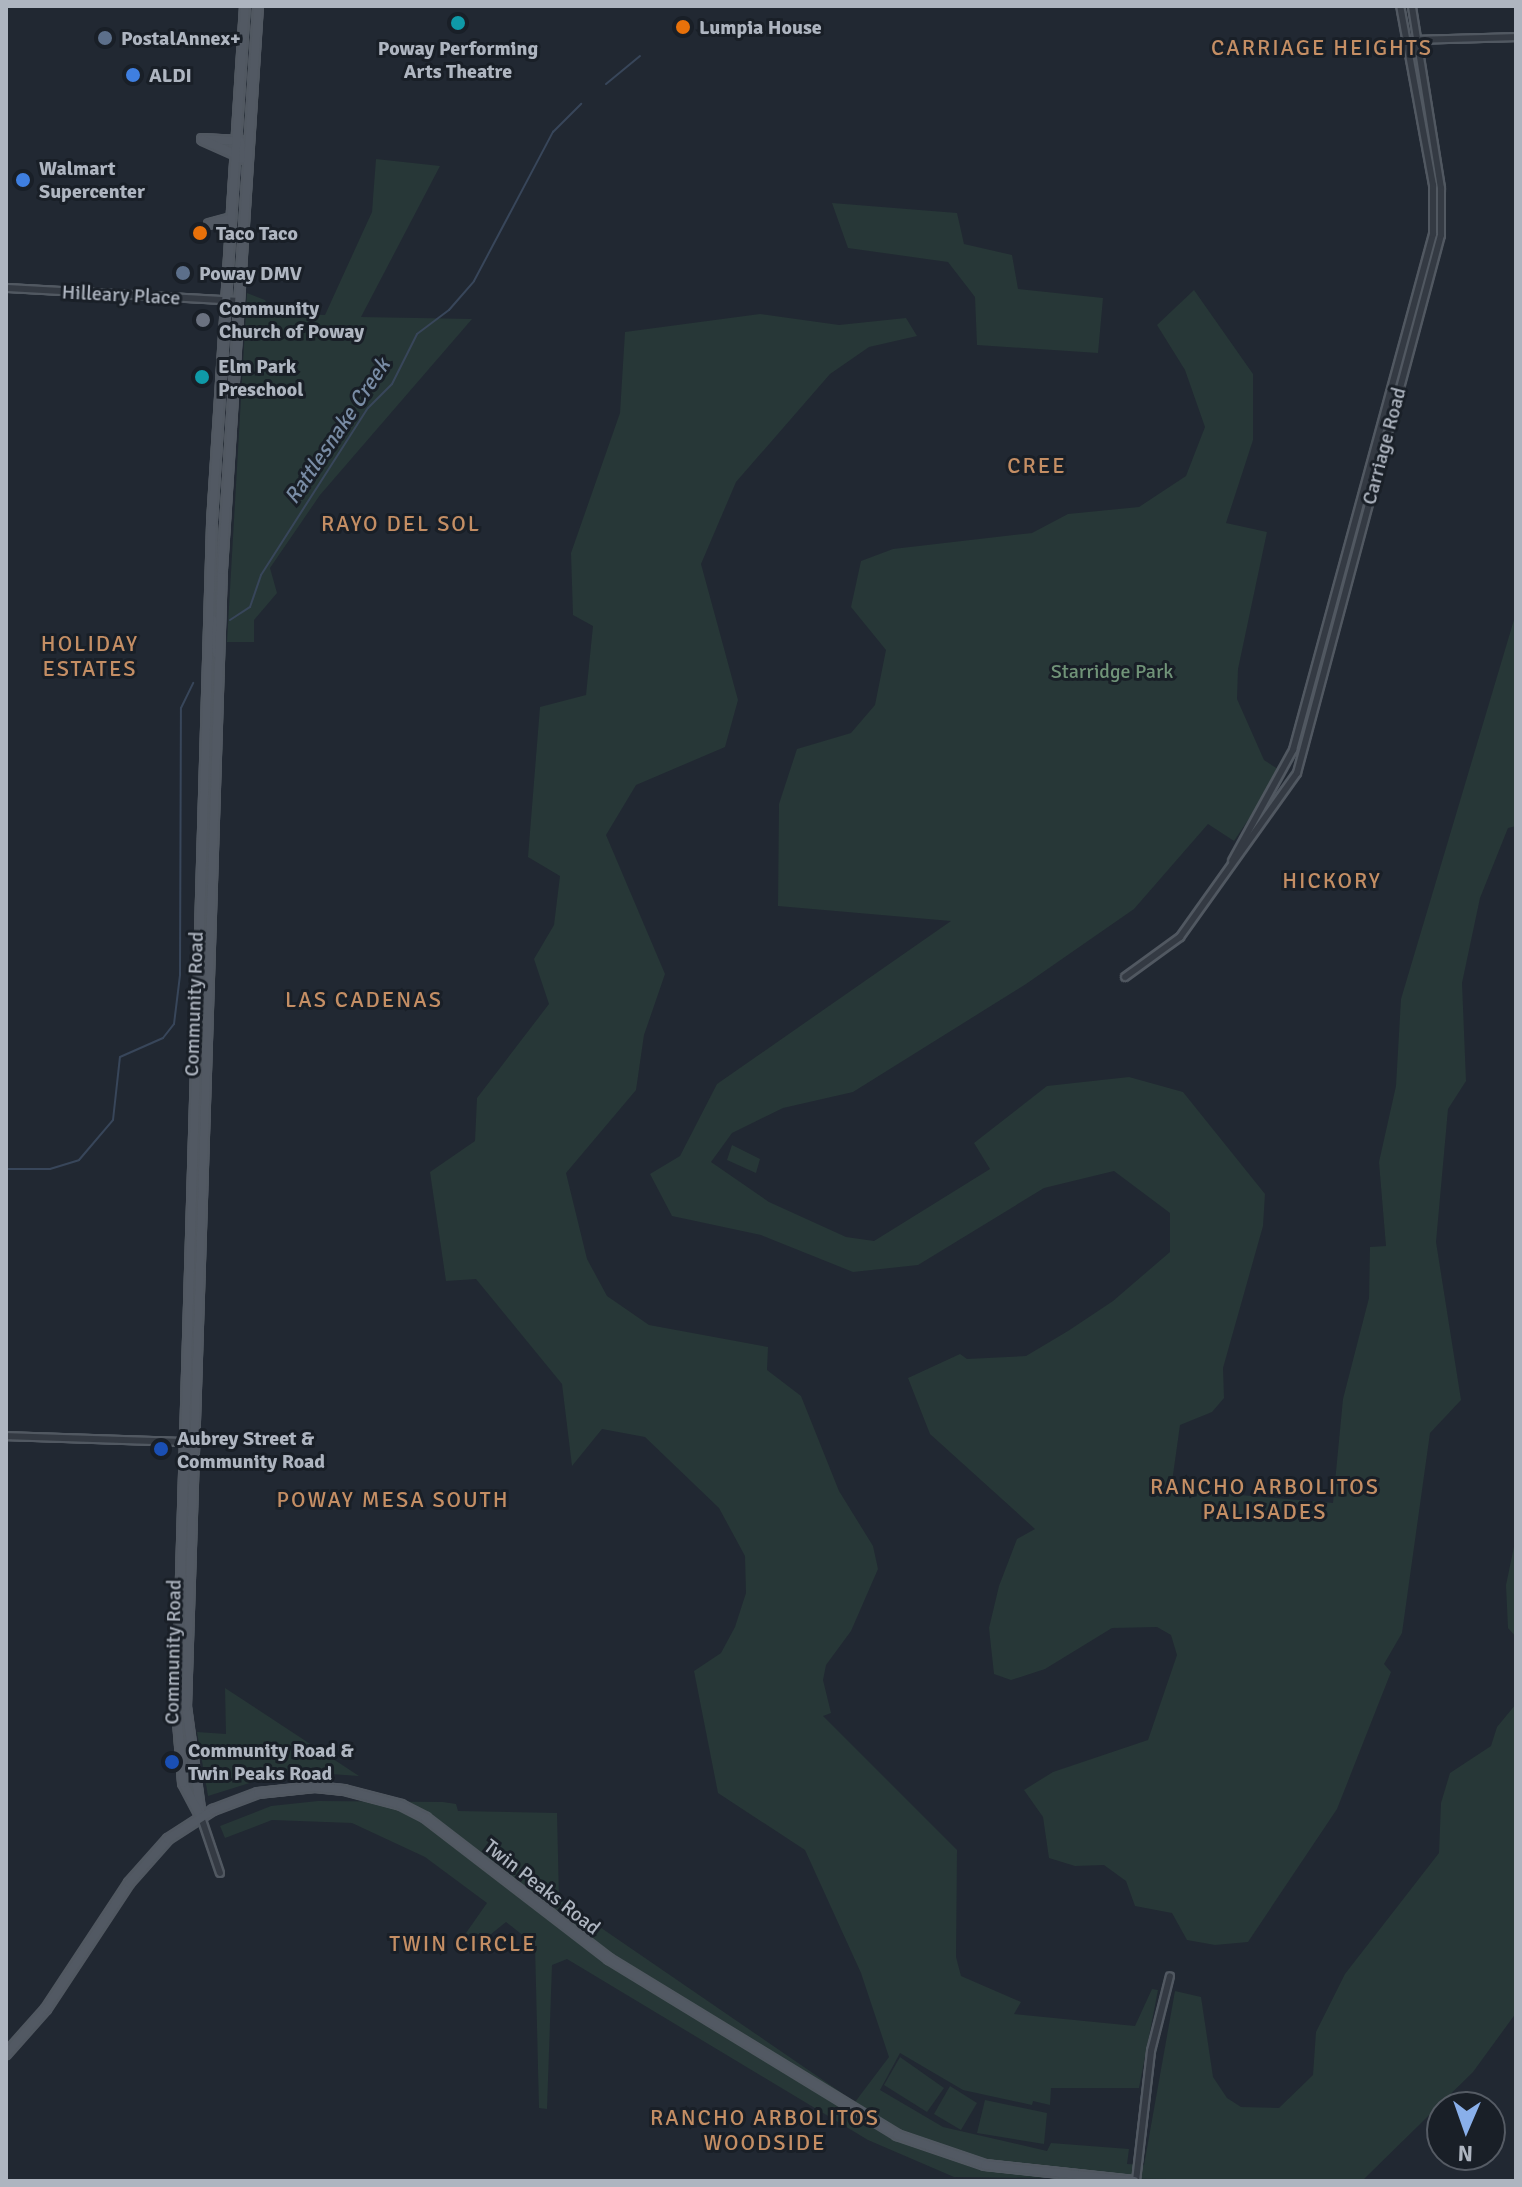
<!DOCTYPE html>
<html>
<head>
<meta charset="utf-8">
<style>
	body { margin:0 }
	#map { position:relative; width:1522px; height:2187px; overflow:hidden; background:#212832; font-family:Signika,sans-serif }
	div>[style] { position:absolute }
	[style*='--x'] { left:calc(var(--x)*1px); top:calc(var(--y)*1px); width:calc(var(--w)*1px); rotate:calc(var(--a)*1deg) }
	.green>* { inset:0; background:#273737 }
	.stream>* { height:2px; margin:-1px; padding:0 1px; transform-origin:1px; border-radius:1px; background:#38465a }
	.roads { filter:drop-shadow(2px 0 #515861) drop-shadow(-2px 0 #515861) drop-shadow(0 2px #515861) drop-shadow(0 -2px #515861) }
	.minor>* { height:6px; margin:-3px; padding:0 3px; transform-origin:3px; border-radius:3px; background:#343a43 }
	.major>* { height:8px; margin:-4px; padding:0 4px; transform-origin:4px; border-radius:4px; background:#525963 }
	.dots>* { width:22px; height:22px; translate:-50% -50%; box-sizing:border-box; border:4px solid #191f27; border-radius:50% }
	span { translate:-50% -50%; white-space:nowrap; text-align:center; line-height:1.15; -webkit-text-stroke:6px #191f27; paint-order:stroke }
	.poi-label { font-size:20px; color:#aeb5c0; font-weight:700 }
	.left { translate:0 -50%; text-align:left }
	.street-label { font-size:20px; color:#aeb5c0 }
	.park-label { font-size:20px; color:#709378 }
	.neighbourhood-label { font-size:22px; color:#c48e64; letter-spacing:2px }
	.water-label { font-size:22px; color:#798ca5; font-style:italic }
	.frame { position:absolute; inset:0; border:8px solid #aeb5c0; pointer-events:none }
	.north { position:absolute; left:1426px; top:2091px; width:80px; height:80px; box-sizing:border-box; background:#191f27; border:2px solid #555b64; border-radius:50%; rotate:182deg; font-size:22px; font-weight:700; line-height:32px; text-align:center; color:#aeb5c0 }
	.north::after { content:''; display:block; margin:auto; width:28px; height:36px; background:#89afea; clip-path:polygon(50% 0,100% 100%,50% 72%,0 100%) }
</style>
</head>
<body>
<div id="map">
	<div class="green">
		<i style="clip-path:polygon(376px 159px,440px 166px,361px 317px,472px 319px,320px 495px,270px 568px,277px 593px,254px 620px,254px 642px,227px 642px,247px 293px,265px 300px,272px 313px,325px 315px,372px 212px)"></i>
		<i style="clip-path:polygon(832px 203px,957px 213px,964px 244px,1012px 255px,1018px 289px,1103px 298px,1098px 353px,977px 345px,975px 297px,948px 262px,848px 248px)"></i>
		<i style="clip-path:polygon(1194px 290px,1253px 374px,1253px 440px,1226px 523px,1267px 532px,1238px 669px,1237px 699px,1264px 760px,1281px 771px,1234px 841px,1208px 824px,1134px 909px,1026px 984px,853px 1092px,783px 1108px,732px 1133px,711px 1162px,769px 1202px,846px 1237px,874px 1241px,990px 1169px,974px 1143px,1047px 1086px,1129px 1077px,1183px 1092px,1265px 1194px,1263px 1226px,1223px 1368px,1224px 1398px,1212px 1412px,1180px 1425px,1171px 1489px,1333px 1503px,1343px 1399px,1369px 1298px,1370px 1247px,1386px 1246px,1379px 1162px,1396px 1086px,1401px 999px,1516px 613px,1516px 826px,1508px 828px,1480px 898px,1462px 983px,1466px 1081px,1448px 1109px,1436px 1242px,1461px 1400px,1430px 1433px,1402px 1633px,1384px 1664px,1391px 1672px,1337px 1809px,1248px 1942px,1215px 1945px,1187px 1940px,1172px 1913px,1135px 1906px,1126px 1881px,1104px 1865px,1075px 1866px,1049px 1858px,1043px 1817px,1024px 1790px,1053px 1772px,1148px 1740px,1177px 1655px,1171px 1635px,1157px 1627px,1112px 1628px,1045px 1669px,1011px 1680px,994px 1674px,989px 1628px,999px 1586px,1017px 1539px,1035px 1529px,930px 1434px,908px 1378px,960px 1354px,967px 1359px,1026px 1356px,1068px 1331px,1113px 1301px,1170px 1252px,1170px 1213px,1114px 1171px,1044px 1188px,918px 1265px,853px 1272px,761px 1235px,672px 1216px,650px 1174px,680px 1156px,717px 1084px,951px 921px,778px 906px,779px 804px,797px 749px,851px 733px,875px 705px,886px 650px,851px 607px,861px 561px,893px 549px,1032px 533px,1068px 514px,1139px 507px,1186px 476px,1205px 427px,1185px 370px,1157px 325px)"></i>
		<i style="clip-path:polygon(760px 314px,839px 325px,906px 318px,917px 336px,869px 347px,830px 374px,736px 482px,701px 564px,738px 700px,725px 747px,636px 785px,606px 835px,665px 974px,644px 1035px,636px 1090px,566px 1173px,587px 1259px,607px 1296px,649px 1325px,768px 1347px,767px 1370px,801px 1396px,839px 1491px,873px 1546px,878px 1569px,851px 1631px,826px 1665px,823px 1680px,831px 1713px,823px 1716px,957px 1850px,956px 1957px,961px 1976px,1021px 2002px,1014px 2014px,1135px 2026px,1152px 1989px,1158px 1990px,1139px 2088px,1051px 2088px,1050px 2105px,1033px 2101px,1032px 2105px,963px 2090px,900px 2053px,880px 2090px,943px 2127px,1047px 2151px,1051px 2143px,1129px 2149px,1127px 2164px,1144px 2165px,1175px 1991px,1201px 1997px,1213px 2077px,1227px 2098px,1241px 2107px,1279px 2108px,1313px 2075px,1316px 2032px,1345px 1974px,1439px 1853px,1441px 1803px,1450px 1773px,1491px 1746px,1497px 1727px,1516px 1704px,1516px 2013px,1473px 2072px,1362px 2181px,954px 2177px,868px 2140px,567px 1959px,552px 1965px,547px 2109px,539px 2108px,535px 1945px,506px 1922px,480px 1943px,466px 1933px,487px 1903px,425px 1857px,352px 1823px,272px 1820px,225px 1838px,220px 1826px,271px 1806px,318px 1801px,443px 1802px,456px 1804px,458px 1811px,557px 1813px,559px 1899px,855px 2102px,889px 2057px,861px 1973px,805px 1850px,718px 1793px,694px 1671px,721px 1653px,735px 1627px,746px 1593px,745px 1556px,719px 1508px,645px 1437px,602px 1429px,572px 1466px,562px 1384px,476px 1279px,446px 1281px,430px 1172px,475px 1141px,477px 1098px,549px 1004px,534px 959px,554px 925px,560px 876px,528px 857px,540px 707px,586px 695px,593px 626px,573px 615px,571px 553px,620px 413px,625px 332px)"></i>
		<i style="clip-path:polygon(732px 1145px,760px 1159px,756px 1173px,727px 1160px)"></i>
		<i style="clip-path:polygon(1516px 1537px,1516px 1637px,1508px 1628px,1506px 1585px)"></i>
		<i style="clip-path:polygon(225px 1688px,359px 1776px,288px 1771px,208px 1796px,197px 1732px,226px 1734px)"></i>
		<i style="clip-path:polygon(900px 2057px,944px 2088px,927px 2112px,884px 2085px)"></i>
		<i style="clip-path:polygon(950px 2086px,977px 2103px,961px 2130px,934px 2114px)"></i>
		<i style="clip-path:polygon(985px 2100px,1047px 2113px,1044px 2144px,977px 2133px)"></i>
	</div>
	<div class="stream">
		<i style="--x:606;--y:84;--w:44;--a:-39.5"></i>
		<i style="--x:230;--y:620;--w:24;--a:-33"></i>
		<i style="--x:250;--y:607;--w:34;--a:-71"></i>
		<i style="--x:261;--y:575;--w:198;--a:-57.4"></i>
		<i style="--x:368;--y:408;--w:34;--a:-45"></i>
		<i style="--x:392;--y:384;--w:56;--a:-63.4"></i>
		<i style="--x:417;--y:334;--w:40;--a:-37"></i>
		<i style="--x:449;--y:310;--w:38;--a:-49"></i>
		<i style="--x:474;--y:281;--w:169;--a:-62.1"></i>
		<i style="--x:553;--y:132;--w:40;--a:-45"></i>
		<i style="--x:6;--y:1169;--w:44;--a:0"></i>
		<i style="--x:50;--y:1169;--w:30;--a:-17"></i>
		<i style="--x:79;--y:1160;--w:52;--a:-49.6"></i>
		<i style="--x:113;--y:1120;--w:63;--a:-83.7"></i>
		<i style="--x:120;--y:1057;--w:47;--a:-23.8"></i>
		<i style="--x:163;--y:1038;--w:18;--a:-52"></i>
		<i style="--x:174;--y:1024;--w:49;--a:-83"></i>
		<i style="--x:180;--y:975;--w:267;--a:-89.8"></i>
		<i style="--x:181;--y:708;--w:28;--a:-64"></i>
	</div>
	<div class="roads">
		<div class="minor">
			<i style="--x:1416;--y:40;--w:100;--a:-1.7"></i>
			<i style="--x:6;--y:288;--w:231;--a:3.2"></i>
			<i style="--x:1232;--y:861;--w:127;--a:-61.2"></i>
			<i style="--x:1293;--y:750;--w:535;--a:-74.82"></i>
			<i style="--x:1433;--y:234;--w:49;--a:-90"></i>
			<i style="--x:1433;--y:185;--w:182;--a:-100.4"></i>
			<i style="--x:1125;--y:977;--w:68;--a:-36"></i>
			<i style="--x:1180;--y:937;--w:201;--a:-54.5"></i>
			<i style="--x:1297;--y:773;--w:557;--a:-75.02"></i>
			<i style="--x:1441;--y:235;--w:47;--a:-90"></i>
			<i style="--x:1441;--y:188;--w:184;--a:-99.1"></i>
			<i style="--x:6;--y:1436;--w:182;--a:1.9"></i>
			<i style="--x:201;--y:1817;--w:59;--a:71.3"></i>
			<i style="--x:1136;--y:2181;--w:131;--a:-83.4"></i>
			<i style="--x:1151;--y:2051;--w:77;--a:-75.8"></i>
		</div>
		<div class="major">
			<i style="--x:202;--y:139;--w:38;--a:3"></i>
			<i style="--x:240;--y:141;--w:18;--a:84"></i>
			<i style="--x:203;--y:140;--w:35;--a:24"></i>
			<i style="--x:209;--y:224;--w:23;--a:-15"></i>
			<i style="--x:213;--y:620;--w:34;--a:83"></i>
			<i style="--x:201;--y:1816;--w:110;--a:-97.8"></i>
			<i style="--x:186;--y:1707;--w:1138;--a:-88.19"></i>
			<i style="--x:222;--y:570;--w:565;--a:-86.35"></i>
			<i style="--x:201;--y:1817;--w:38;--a:-118"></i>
			<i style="--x:183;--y:1783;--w:73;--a:-94.7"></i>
			<i style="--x:177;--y:1710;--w:1189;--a:-88.31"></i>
			<i style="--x:212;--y:522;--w:517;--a:-86.34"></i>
			<i style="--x:6;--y:2054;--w:60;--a:-48.4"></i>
			<i style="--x:46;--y:2009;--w:151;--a:-56.6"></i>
			<i style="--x:129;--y:1883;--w:59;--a:-48.4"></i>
			<i style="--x:168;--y:1839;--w:54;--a:-32.8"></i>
			<i style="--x:213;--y:1810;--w:48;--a:-20.7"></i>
			<i style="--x:258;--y:1793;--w:57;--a:-6"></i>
			<i style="--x:315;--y:1787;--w:29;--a:6"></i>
			<i style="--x:344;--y:1790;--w:59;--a:14.7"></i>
			<i style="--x:401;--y:1805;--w:28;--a:27"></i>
			<i style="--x:426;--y:1818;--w:231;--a:37.6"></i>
			<i style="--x:609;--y:1959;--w:338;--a:31.4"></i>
			<i style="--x:897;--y:2135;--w:93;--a:18.8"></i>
			<i style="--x:985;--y:2165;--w:150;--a:6.1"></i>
		</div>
	</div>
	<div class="dots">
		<i style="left:458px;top:23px;background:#0f9aa8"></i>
		<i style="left:683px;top:27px;background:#e8710a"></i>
		<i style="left:105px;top:38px;background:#5c6f8a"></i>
		<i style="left:133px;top:75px;background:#3f7fe0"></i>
		<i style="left:23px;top:180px;background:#3f7fe0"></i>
		<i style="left:200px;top:233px;background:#e8710a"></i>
		<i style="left:183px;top:273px;background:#5c6f8a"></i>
		<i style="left:203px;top:320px;background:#6b7280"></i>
		<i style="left:202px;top:377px;background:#0f9aa8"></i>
		<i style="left:161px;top:1449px;background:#1a4fb4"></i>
		<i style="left:172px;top:1762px;background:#1a4fb4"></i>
	</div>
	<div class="poi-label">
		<span class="left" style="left:699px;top:27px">Lumpia House</span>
		<span class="left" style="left:121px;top:38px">PostalAnnex+</span>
		<span style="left:458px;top:60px">Poway Performing<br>Arts Theatre</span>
		<span class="left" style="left:149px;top:75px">ALDI</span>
		<span class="left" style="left:39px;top:180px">Walmart<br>Supercenter</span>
		<span class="left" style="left:216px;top:233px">Taco Taco</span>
		<span class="left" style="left:199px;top:273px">Poway DMV</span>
		<span class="left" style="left:219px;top:320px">Community<br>Church of Poway</span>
		<span class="left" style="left:218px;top:378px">Elm Park<br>Preschool</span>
		<span class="left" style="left:177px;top:1450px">Aubrey Street &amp;<br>Community Road</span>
		<span class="left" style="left:188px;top:1762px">Community Road &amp;<br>Twin Peaks Road</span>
	</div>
	<div class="street-label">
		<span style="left:121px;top:295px;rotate:3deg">Hilleary Place</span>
		<span style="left:1384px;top:446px;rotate:-75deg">Carriage Road</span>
		<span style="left:194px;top:1004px;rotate:-88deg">Community Road</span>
		<span style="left:173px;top:1652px;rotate:-89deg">Community Road</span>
		<span style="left:542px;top:1887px;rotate:38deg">Twin Peaks Road</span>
	</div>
	<div class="park-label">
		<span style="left:1112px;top:671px">Starridge Park</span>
	</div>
	<div class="neighbourhood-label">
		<span style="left:1322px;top:48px">CARRIAGE HEIGHTS</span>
		<span style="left:1037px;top:466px">CREE</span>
		<span style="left:401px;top:524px">RAYO DEL SOL</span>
		<span style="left:90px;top:656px">HOLIDAY<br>ESTATES</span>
		<span style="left:1332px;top:881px">HICKORY</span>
		<span style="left:364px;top:1000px">LAS CADENAS</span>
		<span style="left:1265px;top:1499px">RANCHO ARBOLITOS<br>PALISADES</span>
		<span style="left:393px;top:1500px">POWAY MESA SOUTH</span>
		<span style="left:463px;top:1944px">TWIN CIRCLE</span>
		<span style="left:765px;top:2130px">RANCHO ARBOLITOS<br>WOODSIDE</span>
	</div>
	<div class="water-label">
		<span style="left:337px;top:431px;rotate:-56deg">Rattlesnake Creek</span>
	</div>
	<div class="frame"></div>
	<div class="north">N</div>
</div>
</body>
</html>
